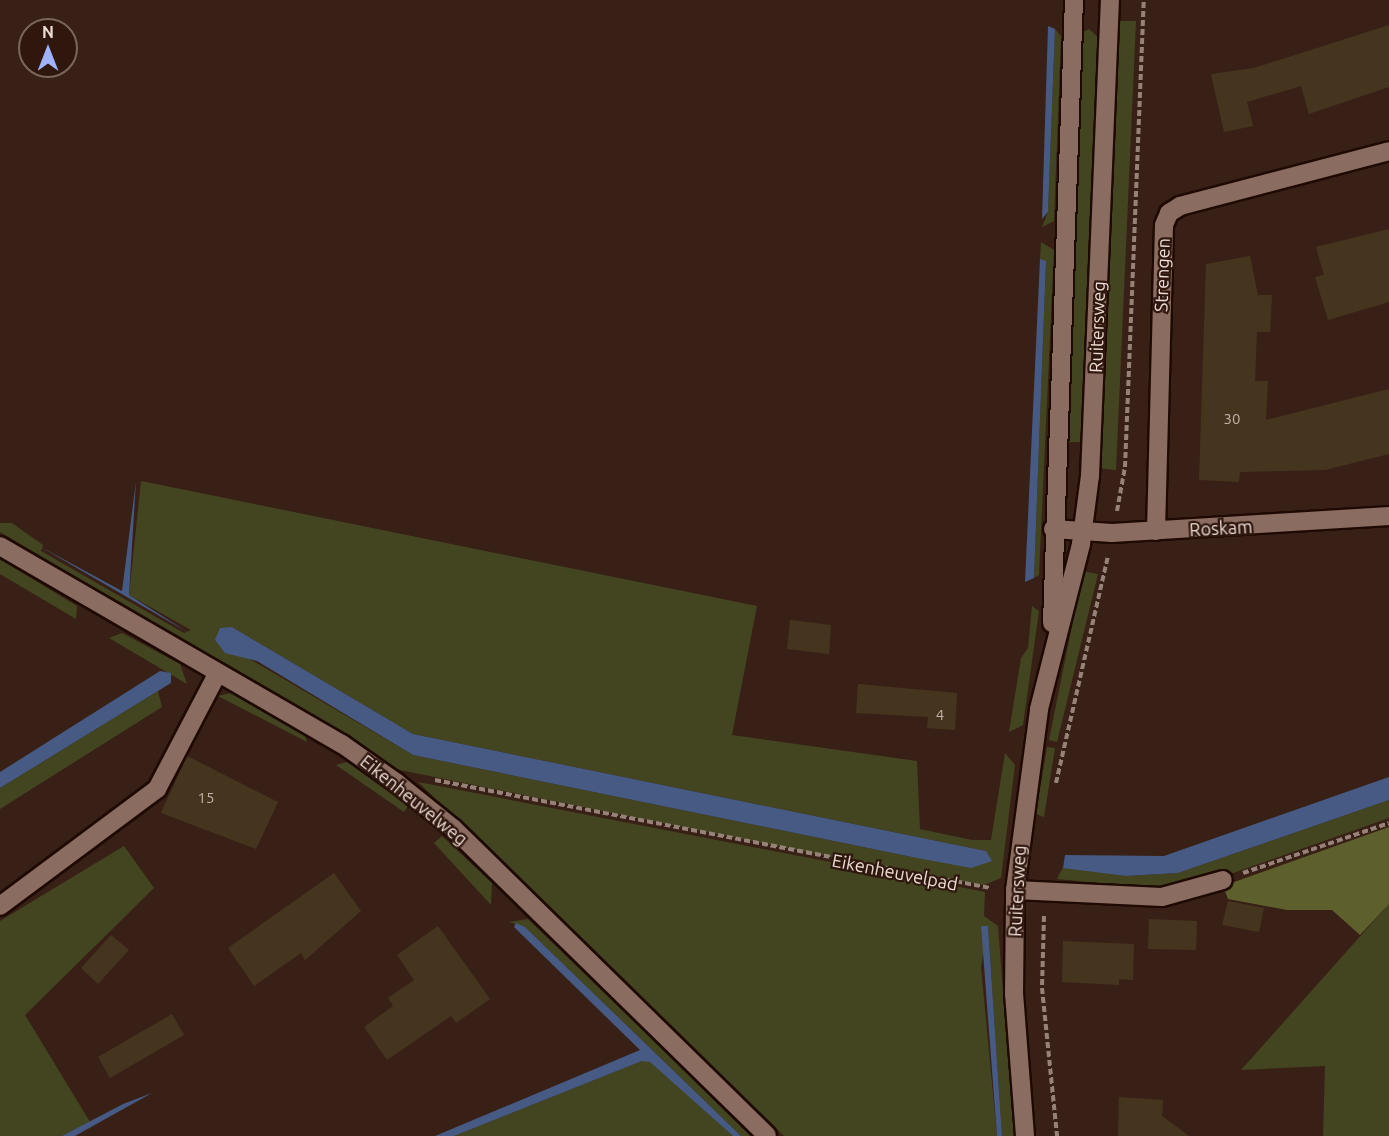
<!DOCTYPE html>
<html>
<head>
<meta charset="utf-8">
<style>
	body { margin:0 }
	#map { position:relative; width:1389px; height:1136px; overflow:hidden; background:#392017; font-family:Ubuntu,sans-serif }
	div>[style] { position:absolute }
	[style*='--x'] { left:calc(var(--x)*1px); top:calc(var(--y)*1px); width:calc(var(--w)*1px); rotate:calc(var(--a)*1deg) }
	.green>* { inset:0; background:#434520 }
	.forest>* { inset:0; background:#5d602c }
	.water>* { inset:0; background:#465a84 }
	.building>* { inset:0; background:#45351e }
	.path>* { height:4px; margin-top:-2px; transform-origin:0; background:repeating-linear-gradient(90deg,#97827a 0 6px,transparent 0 9px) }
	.roads { filter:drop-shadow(2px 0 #1f0903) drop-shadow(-2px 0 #1f0903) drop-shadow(0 2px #1f0903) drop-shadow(0 -2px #1f0903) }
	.street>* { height:18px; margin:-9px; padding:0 9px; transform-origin:9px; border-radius:9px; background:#8a6c61 }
	.secondary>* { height:18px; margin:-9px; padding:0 9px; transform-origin:9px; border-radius:9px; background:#8a6c61 }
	span { translate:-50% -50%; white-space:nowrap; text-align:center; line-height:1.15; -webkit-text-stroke:4.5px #2f170e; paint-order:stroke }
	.number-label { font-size:15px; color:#c3b2a7 }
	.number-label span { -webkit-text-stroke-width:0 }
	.street-label { font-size:18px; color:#eddcd5 }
	.north { position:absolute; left:18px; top:18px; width:60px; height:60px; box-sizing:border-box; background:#2f170e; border:2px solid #7b665e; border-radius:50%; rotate:0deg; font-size:16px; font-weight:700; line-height:24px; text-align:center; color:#eddcd5 }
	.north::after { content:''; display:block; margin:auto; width:21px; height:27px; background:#9fb3fd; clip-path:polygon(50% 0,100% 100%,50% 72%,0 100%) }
</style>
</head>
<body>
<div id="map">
	<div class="green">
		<i style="clip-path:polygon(1119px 21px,1136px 21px,1116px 470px,1098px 468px)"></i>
		<i style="clip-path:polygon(1055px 29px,1061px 36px,1054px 221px,1042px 227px,1048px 212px)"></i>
		<i style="clip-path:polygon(1089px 29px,1100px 39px,1083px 442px,1062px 442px,1081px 33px)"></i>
		<i style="clip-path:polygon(1041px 242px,1054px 250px,1039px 575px,1034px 578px,1046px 262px,1040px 259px)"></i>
		<i style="clip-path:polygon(evenodd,141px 481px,757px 606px,732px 735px,917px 761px,920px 829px,972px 840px,991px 840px,1005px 753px,1015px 765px,1001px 878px,984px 885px,881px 867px,395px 769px,0 532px,0 523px,12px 523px,43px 545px,41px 551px,184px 633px,191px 630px,129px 595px,141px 481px,232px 627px,413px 734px,986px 851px,912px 857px,413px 755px,243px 655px,232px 627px)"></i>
		<i style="clip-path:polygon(0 559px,77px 606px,76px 619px,0 574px)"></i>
		<i style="clip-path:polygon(1083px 571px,1098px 574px,1057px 742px,1049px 740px)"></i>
		<i style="clip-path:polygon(1032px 606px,1039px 611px,1023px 725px,1009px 732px,1021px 658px,1028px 648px)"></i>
		<i style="clip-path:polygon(122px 633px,180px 664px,187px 684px,109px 638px)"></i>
		<i style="clip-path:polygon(158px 691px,162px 707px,0 809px,0 788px)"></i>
		<i style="clip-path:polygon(231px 693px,305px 736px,307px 742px,218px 696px)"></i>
		<i style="clip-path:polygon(1047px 747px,1055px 748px,1044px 817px,1036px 814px)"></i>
		<i style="clip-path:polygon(347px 762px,408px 806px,404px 812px,336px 765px)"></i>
		<i style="clip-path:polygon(418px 782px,985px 892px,984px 916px,998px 926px,1014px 1136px,1002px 1136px,988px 926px,981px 967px,997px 1136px,784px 1136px)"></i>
		<i style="clip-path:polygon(1389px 800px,1389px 818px,1222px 877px,1219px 872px,1161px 889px,1057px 879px,1063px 867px,1126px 876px,1178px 873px)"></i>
		<i style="clip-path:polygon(442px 836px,492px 883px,491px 905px,434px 843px)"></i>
		<i style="clip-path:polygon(124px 846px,154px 888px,25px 1015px,90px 1122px,62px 1136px,0 1136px,0 921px)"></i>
		<i style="clip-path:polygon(1389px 904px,1389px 1136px,1323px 1136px,1325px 1066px,1241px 1070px)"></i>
		<i style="clip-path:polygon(528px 919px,752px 1135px,751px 1136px,741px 1136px,525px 927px,509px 922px)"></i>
		<i style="clip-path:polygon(642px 1061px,650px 1061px,733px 1136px,454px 1136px)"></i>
	</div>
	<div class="forest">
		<i style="clip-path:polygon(1389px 827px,1389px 904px,1360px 935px,1332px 910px,1287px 910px,1228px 899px,1223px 886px)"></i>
	</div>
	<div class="water">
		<i style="clip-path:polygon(1048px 26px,1055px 29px,1048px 212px,1042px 219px)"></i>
		<i style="clip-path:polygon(1040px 259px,1046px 261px,1034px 578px,1025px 582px)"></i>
		<i style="clip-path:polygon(136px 481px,129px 595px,189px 633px,39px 546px,122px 591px)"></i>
		<i style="clip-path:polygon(232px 627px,413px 734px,986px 851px,992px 861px,971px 868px,912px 857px,413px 755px,257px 661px,225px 653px,215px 640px,220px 628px)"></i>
		<i style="clip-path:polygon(160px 671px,171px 673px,171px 683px,0 788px,0 772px)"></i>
		<i style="clip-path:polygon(1389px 777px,1389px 800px,1178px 873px,1126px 876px,1063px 868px,1065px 855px,1164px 856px)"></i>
		<i style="clip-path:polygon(516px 923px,525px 927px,741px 1136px,733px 1136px,650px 1062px,642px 1061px,454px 1136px,435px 1136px,640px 1050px,514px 927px)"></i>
		<i style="clip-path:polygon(981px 926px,988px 926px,1002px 1136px,997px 1136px)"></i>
		<i style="clip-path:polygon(152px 1093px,75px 1136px,62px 1136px,123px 1104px)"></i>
	</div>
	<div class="building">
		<i style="clip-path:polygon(1389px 25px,1389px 87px,1309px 114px,1301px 86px,1247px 102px,1253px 126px,1224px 132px,1211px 74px,1254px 68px)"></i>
		<i style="clip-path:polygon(1389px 229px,1389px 302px,1328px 320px,1315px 277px,1324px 275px,1316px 247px)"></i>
		<i style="clip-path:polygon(1250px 256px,1258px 295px,1272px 295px,1270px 332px,1257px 332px,1256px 356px,1255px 381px,1268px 381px,1266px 420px,1389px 389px,1389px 454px,1325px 470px,1240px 472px,1239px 482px,1199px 480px,1206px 264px)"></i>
		<i style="clip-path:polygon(790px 620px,831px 625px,829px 654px,787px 649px)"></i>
		<i style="clip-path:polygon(858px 684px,957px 693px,955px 730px,927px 728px,928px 717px,856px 713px)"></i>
		<i style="clip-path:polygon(187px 756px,278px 802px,256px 849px,161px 813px)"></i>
		<i style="clip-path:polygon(334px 873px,361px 911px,305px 960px,301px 953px,254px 986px,228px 948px)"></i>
		<i style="clip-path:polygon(1228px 901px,1264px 908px,1259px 932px,1222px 925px)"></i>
		<i style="clip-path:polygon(1149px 919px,1197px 921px,1196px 950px,1148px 949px)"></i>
		<i style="clip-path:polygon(438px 926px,490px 999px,456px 1023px,451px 1016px,387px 1060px,364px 1027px,393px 1006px,388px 998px,414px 980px,397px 955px)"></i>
		<i style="clip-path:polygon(111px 935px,129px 950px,98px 984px,81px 968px)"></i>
		<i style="clip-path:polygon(1063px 941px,1134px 944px,1133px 980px,1119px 979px,1119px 985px,1062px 982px)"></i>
		<i style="clip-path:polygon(172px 1014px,184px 1035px,110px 1078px,98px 1057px)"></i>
		<i style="clip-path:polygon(1119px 1097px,1163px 1100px,1162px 1116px,1189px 1136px,1118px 1136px)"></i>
	</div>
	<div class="path">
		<i style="--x:1117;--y:511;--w:45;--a:-79.7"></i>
		<i style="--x:1125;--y:467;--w:467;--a:-87.7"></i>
		<i style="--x:435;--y:780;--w:565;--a:11.01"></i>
		<i style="--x:1056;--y:783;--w:233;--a:-77.1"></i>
		<i style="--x:1243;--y:873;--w:154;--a:-18.9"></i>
		<i style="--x:1044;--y:916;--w:72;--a:91.6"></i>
		<i style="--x:1042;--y:988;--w:149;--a:84.2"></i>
	</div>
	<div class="roads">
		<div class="street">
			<i style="--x:1053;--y:529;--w:59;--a:3.9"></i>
			<i style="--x:1112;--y:533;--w:278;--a:-3.5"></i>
			<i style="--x:1156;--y:531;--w:306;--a:-88.5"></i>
			<i style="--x:1164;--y:225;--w:13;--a:-67"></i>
			<i style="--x:1169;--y:213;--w:13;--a:-32"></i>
			<i style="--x:1180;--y:206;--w:216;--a:-14.7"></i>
			<i style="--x:0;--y:546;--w:395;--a:30.1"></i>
			<i style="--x:342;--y:744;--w:67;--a:35.3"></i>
			<i style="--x:397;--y:783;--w:73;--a:38.9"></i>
			<i style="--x:454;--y:829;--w:438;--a:44.4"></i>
			<i style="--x:1015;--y:890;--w:147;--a:2.7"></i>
			<i style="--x:1162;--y:897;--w:63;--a:-15.6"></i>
			<i style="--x:0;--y:906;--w:196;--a:-36.7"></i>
			<i style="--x:157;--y:789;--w:130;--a:-62.4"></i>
		</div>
		<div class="secondary">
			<i style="--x:1052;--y:623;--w:623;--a:-87.98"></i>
			<i style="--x:1025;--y:1136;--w:142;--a:-94.4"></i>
			<i style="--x:1014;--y:994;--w:104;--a:-89.4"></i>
			<i style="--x:1015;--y:890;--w:183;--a:-82.4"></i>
			<i style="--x:1039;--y:709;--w:170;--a:-75.7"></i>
			<i style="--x:1081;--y:544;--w:69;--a:-82.5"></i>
			<i style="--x:1090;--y:476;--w:476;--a:-87.6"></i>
		</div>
	</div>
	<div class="number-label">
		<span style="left:1232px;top:419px">30</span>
		<span style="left:940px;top:715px">4</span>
		<span style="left:206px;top:798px">15</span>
	</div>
	<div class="street-label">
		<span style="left:1162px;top:275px;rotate:-88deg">Strengen</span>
		<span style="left:1097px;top:327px;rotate:-88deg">Ruitersweg</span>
		<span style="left:1221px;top:528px;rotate:-3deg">Roskam</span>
		<span style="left:414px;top:800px;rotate:39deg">Eikenheuvelweg</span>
		<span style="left:895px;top:872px;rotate:11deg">Eikenheuvelpad</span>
		<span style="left:1017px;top:891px;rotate:-87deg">Ruitersweg</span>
	</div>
	<div class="north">N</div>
</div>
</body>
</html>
